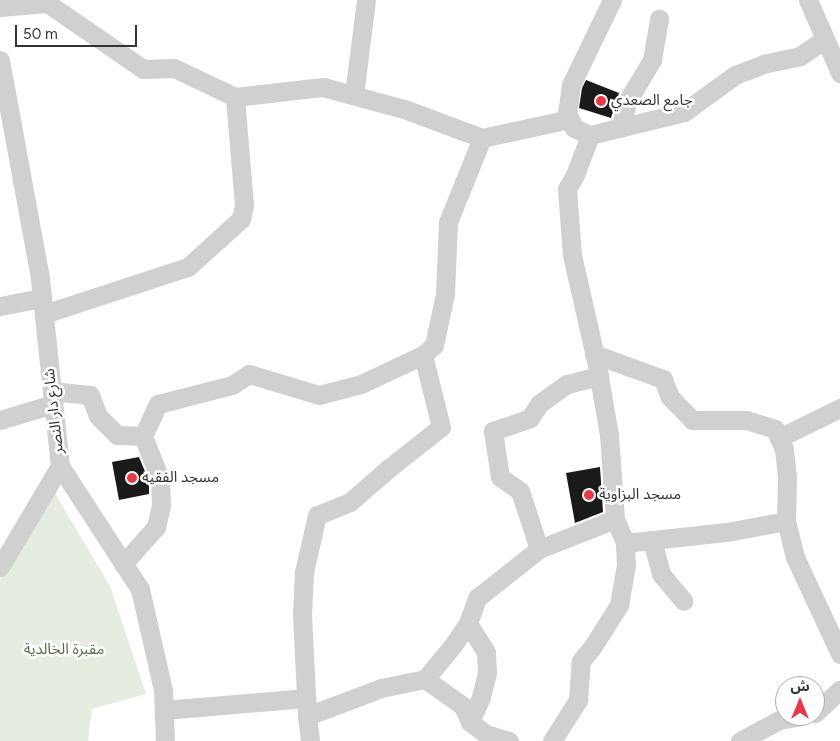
<!DOCTYPE html>
<html>
<head>
<meta charset="utf-8">
<style>
	body { margin:0 }
	#map { position:relative; width:840px; height:741px; overflow:hidden; background:#fff; font-family:Figtree,"Noto Sans Arabic",sans-serif }
	div>[style] { position:absolute }
	[style*='--x'] { left:calc(var(--x)*1px); top:calc(var(--y)*1px); width:calc(var(--w)*1px); rotate:calc(var(--a)*1deg) }
	.green>* { inset:0; background:#e6ecdf }
	.building>* { inset:0; background:#1a1a1a }
	.minor>* { height:19px; margin:-9.5px; padding:0 9.5px; transform-origin:9.5px; border-radius:9.5px; background:#d0d0d0 }
	.dots>* { width:14px; height:14px; translate:-50% -50%; box-sizing:border-box; border:2px solid #fff; border-radius:50% }
	span { translate:-50% -50%; white-space:nowrap; text-align:center; line-height:1.15; -webkit-text-stroke:5px #fff; paint-order:stroke }
	.poi-label { font-size:15px; color:#333 }
	.left { translate:0 -50%; text-align:left }
	.street-label { font-size:15px; color:#333 }
	.park-label { font-size:15px; color:#56703f }
	.north { position:absolute; left:775px; top:676px; width:50px; height:50px; box-sizing:border-box; background:#fff; border:1px solid #adadad; border-radius:50%; rotate:0deg; font-size:14px; font-weight:700; line-height:20px; text-align:center; color:#333 }
	.north::after { content:''; display:block; margin:auto; width:18px; height:22px; background:#e63946; clip-path:polygon(50% 0,100% 100%,50% 72%,0 100%) }
	.scale { position:absolute; left:15px; top:25px; width:122px; height:22px; box-sizing:border-box; border:2px solid #333; border-top:0; padding-left:6px; font-size:15px; line-height:18px; white-space:nowrap; color:#333; -webkit-text-stroke:4px #fff; paint-order:stroke }
</style>
</head>
<body>
<div id="map">
	<div class="green">
		<i style="clip-path:polygon(53px 490px,110px 586px,146px 694px,92px 709px,88px 741px,0 741px,0 580px)"></i>
	</div>
	<div class="building">
		<i style="clip-path:polygon(586px 80px,619px 93px,611px 118px,579px 108px,582px 88px)"></i>
		<i style="clip-path:polygon(139px 457px,149px 481px,149px 494px,119px 500px,112px 462px)"></i>
		<i style="clip-path:polygon(600px 467px,603px 512px,575px 523px,566px 473px)"></i>
	</div>
	<div class="minor">
		<i style="--x:612;--y:0;--w:94;--a:115.8"></i>
		<i style="--x:571;--y:85;--w:27;--a:98"></i>
		<i style="--x:567;--y:112;--w:17;--a:66"></i>
		<i style="--x:574;--y:128;--w:17;--a:24"></i>
		<i style="--x:590;--y:135;--w:97;--a:-13.7"></i>
		<i style="--x:684;--y:112;--w:63;--a:-36"></i>
		<i style="--x:735;--y:75;--w:30;--a:-21"></i>
		<i style="--x:763;--y:64;--w:38;--a:-12"></i>
		<i style="--x:800;--y:56;--w:30;--a:-34"></i>
		<i style="--x:808;--y:0;--w:80;--a:66.3"></i>
		<i style="--x:0;--y:7;--w:47;--a:-4.9"></i>
		<i style="--x:47;--y:3;--w:116;--a:34.5"></i>
		<i style="--x:143;--y:69;--w:31;--a:-2"></i>
		<i style="--x:174;--y:68;--w:68;--a:25.4"></i>
		<i style="--x:235;--y:97;--w:89;--a:-6.5"></i>
		<i style="--x:323;--y:87;--w:87;--a:15.3"></i>
		<i style="--x:407;--y:110;--w:80;--a:20.5"></i>
		<i style="--x:0;--y:60;--w:223;--a:79.6"></i>
		<i style="--x:40;--y:279;--w:188;--a:83.9"></i>
		<i style="--x:60;--y:466;--w:147;--a:57"></i>
		<i style="--x:140;--y:589;--w:104;--a:77.2"></i>
		<i style="--x:163;--y:690;--w:51;--a:87.8"></i>
		<i style="--x:354;--y:95;--w:96;--a:-82.8"></i>
		<i style="--x:620;--y:128;--w:29;--a:-74"></i>
		<i style="--x:628;--y:100;--w:47;--a:-59"></i>
		<i style="--x:652;--y:60;--w:42;--a:-80.3"></i>
		<i style="--x:590;--y:135;--w:43;--a:110.6"></i>
		<i style="--x:575;--y:175;--w:16;--a:120"></i>
		<i style="--x:567;--y:189;--w:66;--a:85.7"></i>
		<i style="--x:572;--y:255;--w:113;--a:77.2"></i>
		<i style="--x:597;--y:365;--w:71;--a:80.3"></i>
		<i style="--x:609;--y:435;--w:84;--a:85.9"></i>
		<i style="--x:615;--y:519;--w:26;--a:67"></i>
		<i style="--x:625;--y:543;--w:103;--a:-6.2"></i>
		<i style="--x:727;--y:532;--w:60;--a:-10.6"></i>
		<i style="--x:0;--y:306;--w:43;--a:-10.8"></i>
		<i style="--x:44;--y:314;--w:151;--a:-18.1"></i>
		<i style="--x:188;--y:267;--w:72;--a:-42.2"></i>
		<i style="--x:241;--y:219;--w:14;--a:-78"></i>
		<i style="--x:244;--y:205;--w:108;--a:-94.8"></i>
		<i style="--x:594;--y:354;--w:73;--a:19.9"></i>
		<i style="--x:663;--y:379;--w:19;--a:69"></i>
		<i style="--x:670;--y:397;--w:32;--a:46"></i>
		<i style="--x:692;--y:420;--w:54;--a:0"></i>
		<i style="--x:746;--y:420;--w:30;--a:17"></i>
		<i style="--x:775;--y:429;--w:22;--a:66"></i>
		<i style="--x:784;--y:449;--w:28;--a:84"></i>
		<i style="--x:787;--y:477;--w:44;--a:91.3"></i>
		<i style="--x:786;--y:521;--w:37;--a:76"></i>
		<i style="--x:795;--y:557;--w:107;--a:65.1"></i>
		<i style="--x:423;--y:355;--w:15;--a:-42"></i>
		<i style="--x:434;--y:345;--w:52;--a:-77.8"></i>
		<i style="--x:445;--y:294;--w:72;--a:-87.6"></i>
		<i style="--x:448;--y:222;--w:91;--a:-68"></i>
		<i style="--x:482;--y:138;--w:90;--a:-12.2"></i>
		<i style="--x:52;--y:391;--w:38;--a:6"></i>
		<i style="--x:90;--y:395;--w:22;--a:69"></i>
		<i style="--x:98;--y:416;--w:27;--a:45"></i>
		<i style="--x:117;--y:435;--w:26;--a:2"></i>
		<i style="--x:143;--y:436;--w:35;--a:-65"></i>
		<i style="--x:158;--y:404;--w:76;--a:-14.4"></i>
		<i style="--x:232;--y:385;--w:20;--a:-33"></i>
		<i style="--x:249;--y:374;--w:73;--a:16.7"></i>
		<i style="--x:319;--y:395;--w:43;--a:-14.7"></i>
		<i style="--x:361;--y:384;--w:68;--a:-25.1"></i>
		<i style="--x:423;--y:355;--w:74;--a:76"></i>
		<i style="--x:441;--y:427;--w:66;--a:141.7"></i>
		<i style="--x:389;--y:468;--w:52;--a:138.9"></i>
		<i style="--x:350;--y:502;--w:35;--a:158"></i>
		<i style="--x:317;--y:515;--w:58;--a:102.8"></i>
		<i style="--x:304;--y:572;--w:42;--a:92.7"></i>
		<i style="--x:302;--y:614;--w:102;--a:87.2"></i>
		<i style="--x:0;--y:420;--w:55;--a:-16.8"></i>
		<i style="--x:779;--y:438;--w:68;--a:-26.2"></i>
		<i style="--x:652;--y:540;--w:35;--a:75"></i>
		<i style="--x:661;--y:574;--w:35;--a:50"></i>
		<i style="--x:539;--y:549;--w:61;--a:-108.1"></i>
		<i style="--x:520;--y:491;--w:24;--a:-145"></i>
		<i style="--x:500;--y:477;--w:47;--a:-98.7"></i>
		<i style="--x:493;--y:431;--w:39;--a:-19"></i>
		<i style="--x:530;--y:418;--w:17;--a:-57"></i>
		<i style="--x:539;--y:404;--w:34;--a:-36"></i>
		<i style="--x:567;--y:384;--w:33;--a:-14"></i>
		<i style="--x:123;--y:564;--w:50;--a:-48.3"></i>
		<i style="--x:156;--y:527;--w:22;--a:-77"></i>
		<i style="--x:161;--y:506;--w:27;--a:-92"></i>
		<i style="--x:160;--y:479;--w:46;--a:-111.6"></i>
		<i style="--x:0;--y:567;--w:117;--a:-59.3"></i>
		<i style="--x:468;--y:623;--w:25;--a:124"></i>
		<i style="--x:454;--y:644;--w:45;--a:129.6"></i>
		<i style="--x:425;--y:679;--w:47;--a:35.4"></i>
		<i style="--x:463;--y:706;--w:17;--a:66"></i>
		<i style="--x:164;--y:710;--w:143;--a:-4.8"></i>
		<i style="--x:815;--y:713;--w:34;--a:-43"></i>
		<i style="--x:310;--y:741;--w:25;--a:-97"></i>
		<i style="--x:307;--y:716;--w:79;--a:-20.7"></i>
		<i style="--x:381;--y:688;--w:45;--a:-11.6"></i>
		<i style="--x:509;--y:741;--w:24;--a:-163"></i>
		<i style="--x:486;--y:734;--w:20;--a:-143"></i>
		<i style="--x:470;--y:722;--w:27;--a:-66"></i>
		<i style="--x:481;--y:697;--w:25;--a:-76"></i>
		<i style="--x:487;--y:673;--w:21;--a:-93"></i>
		<i style="--x:486;--y:652;--w:34;--a:-122"></i>
		<i style="--x:468;--y:623;--w:27;--a:-70"></i>
		<i style="--x:477;--y:598;--w:79;--a:-38.3"></i>
		<i style="--x:539;--y:549;--w:82;--a:-21.5"></i>
		<i style="--x:552;--y:741;--w:49;--a:-57.6"></i>
		<i style="--x:578;--y:700;--w:39;--a:-86"></i>
		<i style="--x:581;--y:661;--w:19;--a:-51"></i>
		<i style="--x:593;--y:646;--w:49;--a:-57.6"></i>
		<i style="--x:619;--y:605;--w:41;--a:-80.1"></i>
		<i style="--x:626;--y:565;--w:22;--a:-93"></i>
		<i style="--x:740;--y:741;--w:44;--a:-28.3"></i>
		<i style="--x:779;--y:720;--w:22;--a:-10"></i>
	</div>
	<div class="dots">
		<i style="left:601px;top:101px;background:#e63946"></i>
		<i style="left:132px;top:478px;background:#e63946"></i>
		<i style="left:589px;top:495px;background:#e63946"></i>
	</div>
	<div class="poi-label">
		<span class="left" style="left:611px;top:101px">جامع الصعدي</span>
		<span class="left" style="left:142px;top:478px">مسجد الفقيه</span>
		<span class="left" style="left:599px;top:495px">مسجد البزاوية</span>
	</div>
	<div class="street-label">
		<span style="left:54px;top:411px;rotate:-96deg">شارع دار النصر</span>
	</div>
	<div class="park-label">
		<span style="left:64px;top:650px">مقبرة الخالدية</span>
	</div>
	<div class="north">ش</div>
	<div class="scale">50 m</div>
</div>
</body>
</html>
